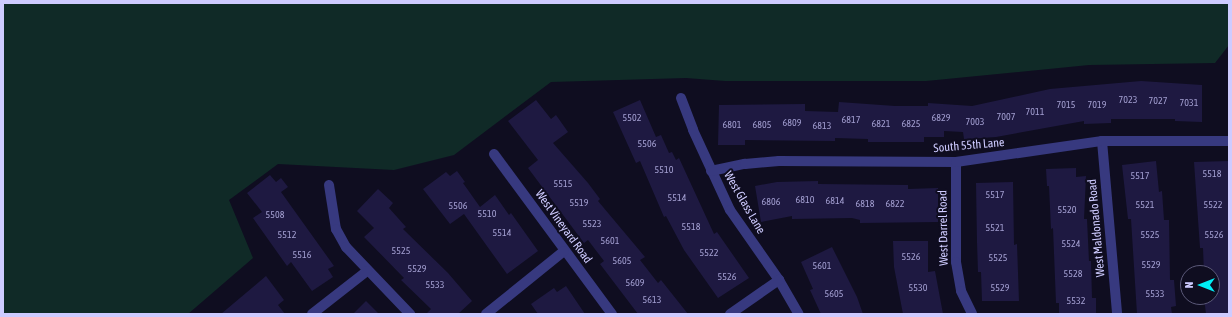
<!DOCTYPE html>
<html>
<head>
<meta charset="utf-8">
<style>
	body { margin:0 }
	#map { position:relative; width:1232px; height:317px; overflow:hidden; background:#0f0d20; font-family:"Asap Condensed",sans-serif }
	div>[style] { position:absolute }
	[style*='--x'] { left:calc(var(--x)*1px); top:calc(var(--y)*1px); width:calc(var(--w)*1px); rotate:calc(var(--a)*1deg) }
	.green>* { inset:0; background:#102a27 }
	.building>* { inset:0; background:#1e1941 }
	.street>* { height:10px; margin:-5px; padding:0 5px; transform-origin:5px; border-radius:5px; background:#37397f }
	span { translate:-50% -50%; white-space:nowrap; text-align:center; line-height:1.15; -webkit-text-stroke:4px #0f0d20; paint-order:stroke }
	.number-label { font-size:10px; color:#a29ed0 }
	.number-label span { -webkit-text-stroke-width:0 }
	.street-label { font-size:12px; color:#cecbff }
	.frame { position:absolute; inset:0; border:4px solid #cecbff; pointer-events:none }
	.north { position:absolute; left:1180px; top:265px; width:40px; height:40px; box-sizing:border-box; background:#0f0d20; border:1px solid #5b5979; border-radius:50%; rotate:270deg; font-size:11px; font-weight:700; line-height:16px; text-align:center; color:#cecbff }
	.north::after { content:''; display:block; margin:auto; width:14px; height:18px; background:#00eef6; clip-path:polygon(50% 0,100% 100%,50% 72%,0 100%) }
</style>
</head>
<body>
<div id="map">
	<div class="green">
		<i style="clip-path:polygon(3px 3px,1229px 3px,1229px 45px,1215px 63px,1089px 65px,926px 81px,725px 81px,686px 78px,551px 82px,454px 155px,394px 170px,278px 164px,229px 200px,253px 258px,188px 314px,3px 314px)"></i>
	</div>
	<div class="building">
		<i style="clip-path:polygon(1141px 81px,1202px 85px,1202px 122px,1175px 121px,1175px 119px,1111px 119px,1111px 123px,1084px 124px,1084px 121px,996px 137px,964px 139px,963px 132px,944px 131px,944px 137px,924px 137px,924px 142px,868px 142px,868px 139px,835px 138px,835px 141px,745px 140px,745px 145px,718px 145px,719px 105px,805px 104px,805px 111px,838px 112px,839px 102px,895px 106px,928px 106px,928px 103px,972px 106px,1050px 89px)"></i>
		<i style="clip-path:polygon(536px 100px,551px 119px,556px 115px,568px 132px,553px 143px,588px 183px,600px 199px,598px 201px,645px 257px,640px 260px,658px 283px,661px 280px,688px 314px,638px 314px,600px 264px,604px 261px,588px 240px,584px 243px,528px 168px,538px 160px,508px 121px)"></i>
		<i style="clip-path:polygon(640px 100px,656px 137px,661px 135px,669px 153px,672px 152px,676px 160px,679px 158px,714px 234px,717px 232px,749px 278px,718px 298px,684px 250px,666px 216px,664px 217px,640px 161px,636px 163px,613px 112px)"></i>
		<i style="clip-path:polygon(1156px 161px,1159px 192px,1162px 191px,1164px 220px,1169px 220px,1170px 280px,1174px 280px,1176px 306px,1171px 307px,1172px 314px,1137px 314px,1131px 219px,1128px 219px,1122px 165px)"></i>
		<i style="clip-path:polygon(1229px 161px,1229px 314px,1206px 314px,1204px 297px,1212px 297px,1212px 273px,1204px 273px,1203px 248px,1200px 248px,1194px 162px)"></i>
		<i style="clip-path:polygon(1076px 168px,1076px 177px,1086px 176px,1084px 219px,1087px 219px,1089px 261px,1091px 261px,1092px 298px,1096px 298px,1096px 314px,1059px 314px,1059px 303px,1056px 303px,1053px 228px,1051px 229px,1049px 186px,1047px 186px,1046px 169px)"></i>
		<i style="clip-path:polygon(457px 171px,465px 182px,463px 183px,480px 207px,495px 195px,509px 215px,511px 213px,538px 251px,507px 274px,464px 214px,450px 224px,423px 189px,446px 172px,450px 176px)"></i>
		<i style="clip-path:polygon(270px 175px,276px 182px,281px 178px,288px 187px,281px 192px,334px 266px,328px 269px,333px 277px,312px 291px,291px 262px,287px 266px,253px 218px,262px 212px,247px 193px)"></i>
		<i style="clip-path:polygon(818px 181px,818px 184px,908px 185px,908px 189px,938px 188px,938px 222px,860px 223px,860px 220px,852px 218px,792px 219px,792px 216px,761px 222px,755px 186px,777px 182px)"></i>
		<i style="clip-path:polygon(1013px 182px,1014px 245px,1017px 244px,1019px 301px,982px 301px,981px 272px,978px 272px,977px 242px,976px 183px)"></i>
		<i style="clip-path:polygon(378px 189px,393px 203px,389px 208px,406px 227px,403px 229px,448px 273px,472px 301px,458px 314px,426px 314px,431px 309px,401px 280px,404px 278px,364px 237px,374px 228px,357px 211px)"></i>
		<i style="clip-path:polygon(893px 241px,928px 241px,928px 272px,935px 271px,943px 314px,903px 314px,894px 267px)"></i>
		<i style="clip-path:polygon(832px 247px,857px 297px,863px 314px,821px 314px,810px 290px,813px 289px,801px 262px)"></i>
		<i style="clip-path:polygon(266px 276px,284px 300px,278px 305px,285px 314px,221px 314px)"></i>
		<i style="clip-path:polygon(566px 286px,585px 314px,538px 314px,531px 304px,554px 288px,557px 292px)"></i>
		<i style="clip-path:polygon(366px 301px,379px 314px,353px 314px)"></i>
	</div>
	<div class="street">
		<i style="--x:681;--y:98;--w:34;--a:69"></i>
		<i style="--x:693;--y:130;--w:88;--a:65.2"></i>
		<i style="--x:730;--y:210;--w:85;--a:55"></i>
		<i style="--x:779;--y:280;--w:39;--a:60"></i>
		<i style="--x:1102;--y:141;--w:174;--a:85"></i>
		<i style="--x:494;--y:154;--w:199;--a:53.6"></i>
		<i style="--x:956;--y:162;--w:100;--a:90"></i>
		<i style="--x:956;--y:262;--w:29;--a:80"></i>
		<i style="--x:961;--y:291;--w:25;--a:64"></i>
		<i style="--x:711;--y:171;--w:35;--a:-12"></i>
		<i style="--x:745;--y:164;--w:34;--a:-5"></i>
		<i style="--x:779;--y:161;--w:177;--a:0.3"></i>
		<i style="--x:956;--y:162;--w:148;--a:-8.2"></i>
		<i style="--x:1102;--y:141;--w:127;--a:0"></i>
		<i style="--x:329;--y:185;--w:45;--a:81"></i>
		<i style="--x:336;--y:229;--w:21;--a:61"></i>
		<i style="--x:346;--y:247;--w:93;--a:46.3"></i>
		<i style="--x:312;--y:314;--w:70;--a:-38"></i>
		<i style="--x:486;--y:314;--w:100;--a:-38.9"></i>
		<i style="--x:730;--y:314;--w:60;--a:-34.8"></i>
	</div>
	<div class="number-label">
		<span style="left:1128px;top:100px">7023</span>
		<span style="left:1158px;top:101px">7027</span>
		<span style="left:1189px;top:103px">7031</span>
		<span style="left:1066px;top:105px">7015</span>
		<span style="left:1097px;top:105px">7019</span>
		<span style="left:1035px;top:112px">7011</span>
		<span style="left:1006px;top:117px">7007</span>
		<span style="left:632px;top:118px">5502</span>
		<span style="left:941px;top:118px">6829</span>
		<span style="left:851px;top:120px">6817</span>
		<span style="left:975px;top:122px">7003</span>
		<span style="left:792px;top:123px">6809</span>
		<span style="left:881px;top:124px">6821</span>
		<span style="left:911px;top:124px">6825</span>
		<span style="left:732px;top:125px">6801</span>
		<span style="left:762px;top:125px">6805</span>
		<span style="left:822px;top:126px">6813</span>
		<span style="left:647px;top:144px">5506</span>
		<span style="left:664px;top:170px">5510</span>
		<span style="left:1212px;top:174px">5518</span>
		<span style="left:1140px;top:176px">5517</span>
		<span style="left:563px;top:184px">5515</span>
		<span style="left:995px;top:195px">5517</span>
		<span style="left:677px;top:198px">5514</span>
		<span style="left:805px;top:200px">6810</span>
		<span style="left:835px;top:201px">6814</span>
		<span style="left:771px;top:202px">6806</span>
		<span style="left:579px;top:203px">5519</span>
		<span style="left:865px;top:204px">6818</span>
		<span style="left:895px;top:204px">6822</span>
		<span style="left:1145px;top:205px">5521</span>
		<span style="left:1213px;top:205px">5522</span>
		<span style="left:458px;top:206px">5506</span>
		<span style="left:1067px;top:210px">5520</span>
		<span style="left:487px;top:214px">5510</span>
		<span style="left:275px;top:215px">5508</span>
		<span style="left:592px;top:224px">5523</span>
		<span style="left:691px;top:227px">5518</span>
		<span style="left:995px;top:228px">5521</span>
		<span style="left:502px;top:233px">5514</span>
		<span style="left:287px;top:235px">5512</span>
		<span style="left:1150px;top:235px">5525</span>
		<span style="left:1214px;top:235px">5526</span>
		<span style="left:610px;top:241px">5601</span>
		<span style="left:1071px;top:244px">5524</span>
		<span style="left:401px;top:251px">5525</span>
		<span style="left:709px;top:253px">5522</span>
		<span style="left:302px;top:255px">5516</span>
		<span style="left:911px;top:257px">5526</span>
		<span style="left:998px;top:258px">5525</span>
		<span style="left:622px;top:261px">5605</span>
		<span style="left:1151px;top:265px">5529</span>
		<span style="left:822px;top:266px">5601</span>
		<span style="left:417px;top:269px">5529</span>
		<span style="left:1073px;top:274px">5528</span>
		<span style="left:727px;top:277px">5526</span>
		<span style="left:635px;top:283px">5609</span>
		<span style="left:435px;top:285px">5533</span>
		<span style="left:918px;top:288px">5530</span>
		<span style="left:1000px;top:288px">5529</span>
		<span style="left:834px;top:294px">5605</span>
		<span style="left:1155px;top:294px">5533</span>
		<span style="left:652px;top:300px">5613</span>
		<span style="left:1076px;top:301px">5532</span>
	</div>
	<div class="street-label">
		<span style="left:969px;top:146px;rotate:-5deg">South 55th Lane</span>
		<span style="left:744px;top:203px;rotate:60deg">West Glass Lane</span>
		<span style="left:563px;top:227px;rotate:54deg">West Vineyard Road</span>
		<span style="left:944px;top:228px;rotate:-91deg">West Darrel Road</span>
		<span style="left:1097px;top:228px;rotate:-95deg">West Maldonado Road</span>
	</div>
	<div class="frame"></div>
	<div class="north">N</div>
</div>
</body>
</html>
